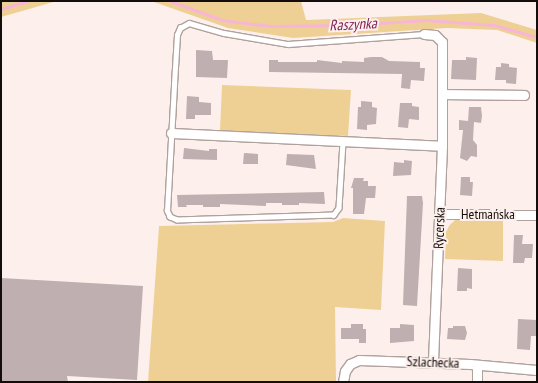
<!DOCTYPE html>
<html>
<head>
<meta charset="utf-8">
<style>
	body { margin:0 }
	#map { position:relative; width:538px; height:383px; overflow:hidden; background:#fdf0ec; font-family:"PT Sans Narrow",sans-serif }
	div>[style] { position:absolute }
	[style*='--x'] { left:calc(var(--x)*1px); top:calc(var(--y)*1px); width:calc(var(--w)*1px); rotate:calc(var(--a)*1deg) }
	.green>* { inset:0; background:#eed095 }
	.stream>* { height:2.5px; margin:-1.25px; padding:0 1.25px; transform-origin:1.25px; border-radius:1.25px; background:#f8b5d5 }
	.building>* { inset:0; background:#bfafb0 }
	.roads { filter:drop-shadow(1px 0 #b0a19d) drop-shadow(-1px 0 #b0a19d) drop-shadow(0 1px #b0a19d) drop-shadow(0 -1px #b0a19d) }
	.service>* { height:4.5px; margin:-2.25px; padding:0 2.25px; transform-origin:2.25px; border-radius:2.25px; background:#fff }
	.minor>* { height:9px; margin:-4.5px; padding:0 4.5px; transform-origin:4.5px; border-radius:4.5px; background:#fff }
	span { translate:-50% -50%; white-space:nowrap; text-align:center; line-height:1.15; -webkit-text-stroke:4px #fdf0ec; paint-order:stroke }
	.street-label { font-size:14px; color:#130e0c }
	.water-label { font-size:15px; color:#812359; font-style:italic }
	.frame { position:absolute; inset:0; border:2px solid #130e0c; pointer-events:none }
</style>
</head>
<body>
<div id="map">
	<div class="green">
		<i style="clip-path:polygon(1px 1px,57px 1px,1px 17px)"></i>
		<i style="clip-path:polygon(151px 1px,301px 1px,306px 20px,481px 13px,537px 30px,537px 43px,497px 30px,447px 28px,293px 38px,228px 28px)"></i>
		<i style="clip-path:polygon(222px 85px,351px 90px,348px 136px,220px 131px)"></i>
		<i style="clip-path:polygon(343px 218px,385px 221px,381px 310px,335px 307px,336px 382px,148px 382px,159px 226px,333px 222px)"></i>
		<i style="clip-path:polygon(455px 220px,503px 220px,503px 261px,445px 259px,446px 232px,449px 226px)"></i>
	</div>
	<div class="stream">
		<i style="--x:171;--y:1;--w:54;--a:20.4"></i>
		<i style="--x:222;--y:20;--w:49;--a:7"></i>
		<i style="--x:271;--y:26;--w:76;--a:-0.8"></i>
		<i style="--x:347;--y:25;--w:79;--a:-3.6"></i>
		<i style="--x:426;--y:20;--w:68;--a:4.2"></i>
		<i style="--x:494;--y:25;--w:45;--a:15.6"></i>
		<i style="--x:1;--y:9;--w:27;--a:-17"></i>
	</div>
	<div class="building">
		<i style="clip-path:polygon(196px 50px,212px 51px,213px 60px,228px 60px,227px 78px,196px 77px)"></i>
		<i style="clip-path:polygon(371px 57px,382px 57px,389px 61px,420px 62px,420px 68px,425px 68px,424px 81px,411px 80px,410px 89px,401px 88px,402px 74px,269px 72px,269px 60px,278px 60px,278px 62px,317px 62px,317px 60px,342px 63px,342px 61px,364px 62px,364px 58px)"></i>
		<i style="clip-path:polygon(466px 57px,477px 58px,476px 80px,451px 79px,452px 60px,466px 60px)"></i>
		<i style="clip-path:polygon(501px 63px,509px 64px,509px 67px,517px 68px,516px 84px,506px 83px,506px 80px,495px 80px,496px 67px,501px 67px)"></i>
		<i style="clip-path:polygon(187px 96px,199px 97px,199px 102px,211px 103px,211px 115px,195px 115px,195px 119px,186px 119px)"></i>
		<i style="clip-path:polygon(361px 101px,372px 102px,372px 107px,377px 108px,376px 124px,367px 125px,367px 130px,357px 129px,358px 107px,361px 107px)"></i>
		<i style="clip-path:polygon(400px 103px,412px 103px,412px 106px,419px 107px,419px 120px,409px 119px,408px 128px,398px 127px)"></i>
		<i style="clip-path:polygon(469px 107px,481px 107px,482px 116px,481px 123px,474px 122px,473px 140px,477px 145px,477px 157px,471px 156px,467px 161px,460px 158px,463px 130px,459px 130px,459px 120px,468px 121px)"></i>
		<i style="clip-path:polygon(184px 148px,209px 151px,209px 149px,217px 149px,217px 160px,183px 159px)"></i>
		<i style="clip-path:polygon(244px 153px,258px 154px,258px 164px,243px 164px)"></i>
		<i style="clip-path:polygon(287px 154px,314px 155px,316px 169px,286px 165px)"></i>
		<i style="clip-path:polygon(404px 160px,412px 161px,411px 175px,393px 176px,394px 162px,404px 163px)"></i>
		<i style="clip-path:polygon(461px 177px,470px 177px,470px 182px,473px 182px,472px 196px,460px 195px)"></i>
		<i style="clip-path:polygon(354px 178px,364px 178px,363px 181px,368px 181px,368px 186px,376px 186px,375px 198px,366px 198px,364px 214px,353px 214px,353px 188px,351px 188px)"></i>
		<i style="clip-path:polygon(324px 192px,325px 204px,299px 203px,299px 205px,282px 205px,282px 203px,266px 203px,266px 206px,220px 204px,220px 207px,203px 207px,203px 205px,186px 205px,187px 207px,178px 207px,177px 195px)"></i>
		<i style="clip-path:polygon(407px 196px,422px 196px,423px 203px,417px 306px,403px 305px)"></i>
		<i style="clip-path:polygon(514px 235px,523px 235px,522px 244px,533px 244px,532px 258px,525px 258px,524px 263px,513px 263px)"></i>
		<i style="clip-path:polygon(458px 268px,472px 269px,472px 289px,467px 288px,467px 291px,457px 291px)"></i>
		<i style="clip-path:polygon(1px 278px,143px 286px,137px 380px,67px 376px,68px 382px,1px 382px)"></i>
		<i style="clip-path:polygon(518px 319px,537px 320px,537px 336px,531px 336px,530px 350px,517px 349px)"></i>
		<i style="clip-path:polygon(351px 324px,363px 324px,363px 329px,366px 329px,366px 343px,359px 343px,359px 339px,341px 339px,341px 328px,351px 328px)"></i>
		<i style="clip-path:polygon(400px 324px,414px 325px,414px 341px,390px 343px,390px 328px,400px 328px)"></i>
		<i style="clip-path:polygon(453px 326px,465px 326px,467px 333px,465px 340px,447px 339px,448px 328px,453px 328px)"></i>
	</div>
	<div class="roads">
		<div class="service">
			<i style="--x:343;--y:142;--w:66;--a:93.5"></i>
			<i style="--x:339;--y:208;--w:9;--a:126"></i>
			<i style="--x:334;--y:215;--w:157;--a:178.2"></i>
			<i style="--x:177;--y:220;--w:8;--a:-157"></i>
			<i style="--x:170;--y:217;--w:7;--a:-117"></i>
			<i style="--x:167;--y:211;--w:127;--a:-86.8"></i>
			<i style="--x:174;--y:84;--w:49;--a:-86.5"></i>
			<i style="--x:177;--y:35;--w:8;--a:-67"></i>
			<i style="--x:180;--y:28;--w:10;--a:-29"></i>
			<i style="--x:189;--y:23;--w:36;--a:16"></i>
			<i style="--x:224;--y:33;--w:65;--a:9.8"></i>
			<i style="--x:288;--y:44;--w:136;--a:-4.2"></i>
		</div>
		<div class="minor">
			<i style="--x:424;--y:34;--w:11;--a:5"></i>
			<i style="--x:435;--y:35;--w:10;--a:45"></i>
			<i style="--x:442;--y:42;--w:104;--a:90"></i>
			<i style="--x:442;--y:146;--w:216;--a:92.4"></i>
			<i style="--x:443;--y:94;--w:81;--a:0.7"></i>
			<i style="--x:171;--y:133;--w:271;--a:2.7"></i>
			<i style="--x:440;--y:214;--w:97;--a:0.6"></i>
			<i style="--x:343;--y:382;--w:11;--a:-80"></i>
			<i style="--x:345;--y:371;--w:9;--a:-54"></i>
			<i style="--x:350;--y:364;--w:10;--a:-24"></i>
			<i style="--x:359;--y:360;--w:111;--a:2.1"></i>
			<i style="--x:470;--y:364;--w:67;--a:5.1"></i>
			<i style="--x:477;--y:382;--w:17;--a:-90"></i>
		</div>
	</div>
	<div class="street-label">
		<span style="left:488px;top:214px">Hetmańska</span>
		<span style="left:439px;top:228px;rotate:-88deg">Rycerska</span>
		<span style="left:433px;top:362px;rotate:2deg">Szlachecka</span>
	</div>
	<div class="water-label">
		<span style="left:353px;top:24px;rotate:-3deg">Raszynka</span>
	</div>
	<div class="frame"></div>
</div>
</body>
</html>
